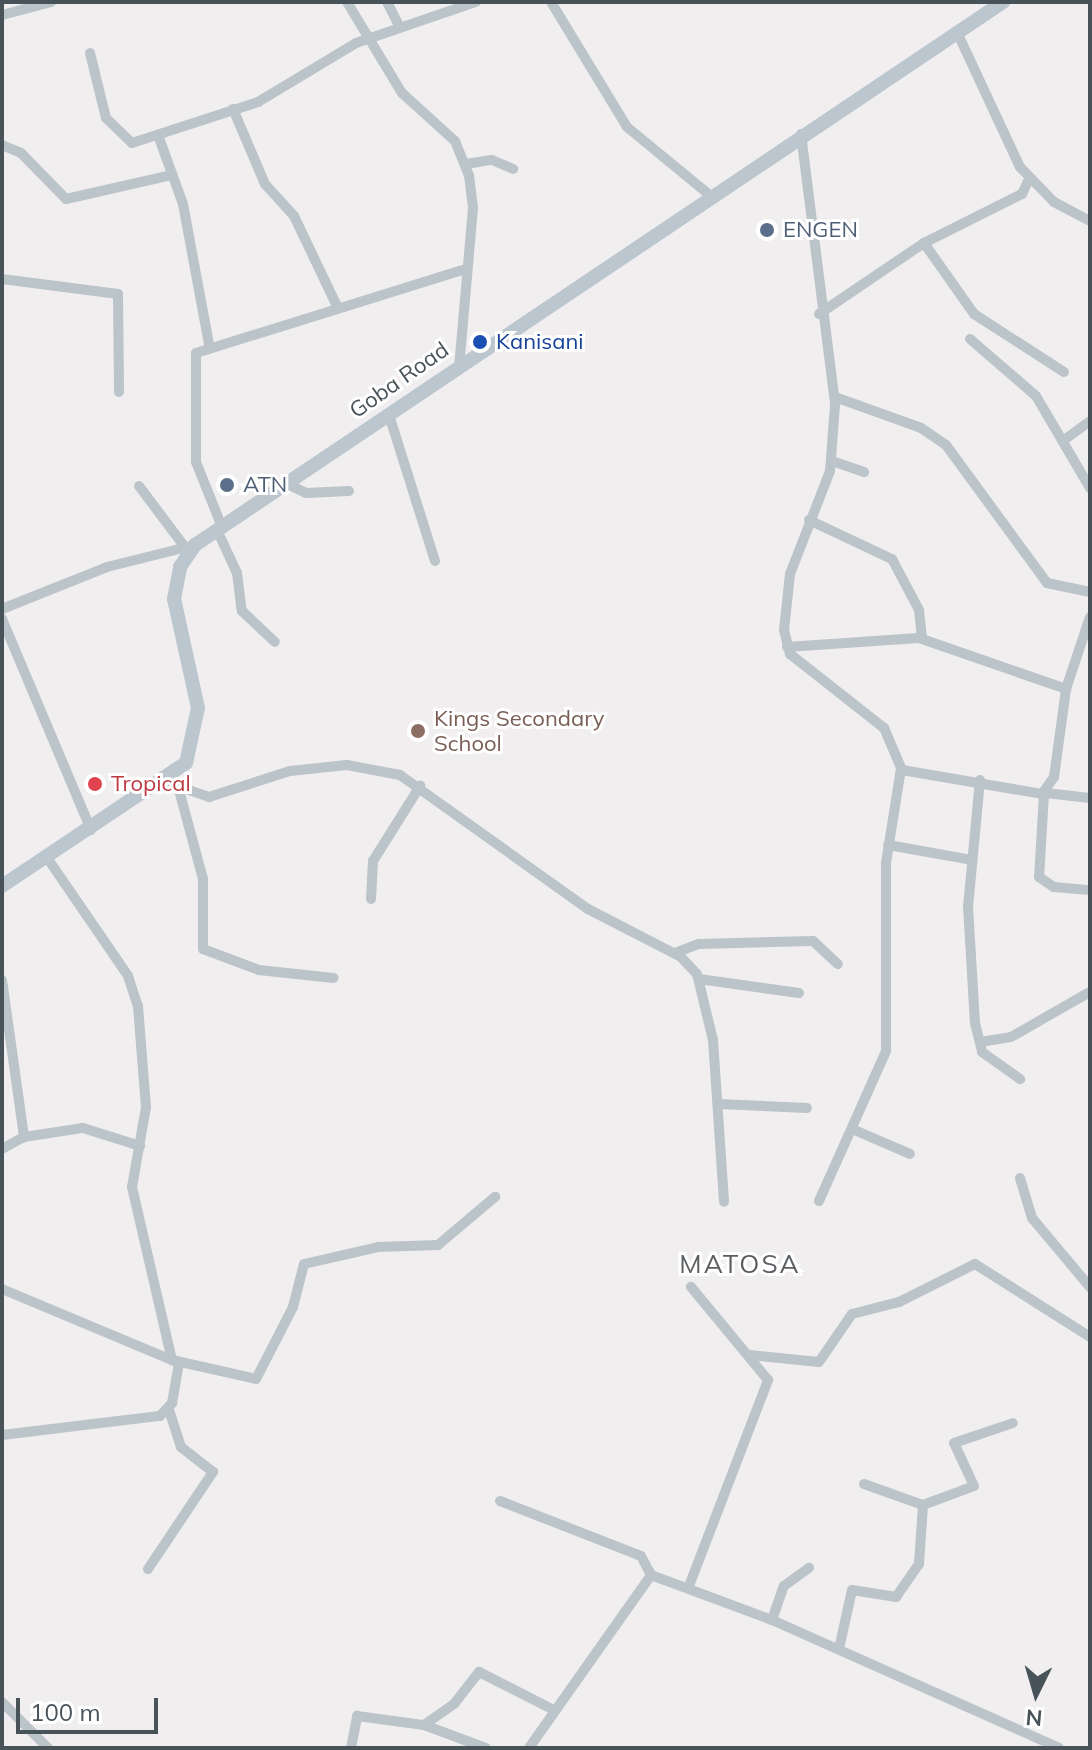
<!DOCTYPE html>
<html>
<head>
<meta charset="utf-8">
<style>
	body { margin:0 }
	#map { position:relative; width:1092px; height:1750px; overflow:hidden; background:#f1eeef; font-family:Mulish,sans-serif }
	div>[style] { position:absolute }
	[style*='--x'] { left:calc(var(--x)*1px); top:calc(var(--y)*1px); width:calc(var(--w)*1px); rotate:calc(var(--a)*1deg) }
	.minor>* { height:10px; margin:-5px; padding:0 5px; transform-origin:5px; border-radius:5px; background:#bbc4c9 }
	.secondary>* { height:14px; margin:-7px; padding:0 7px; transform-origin:7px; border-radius:7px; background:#bcc6ce }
	.dots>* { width:22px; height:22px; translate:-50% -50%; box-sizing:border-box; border:4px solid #fff; border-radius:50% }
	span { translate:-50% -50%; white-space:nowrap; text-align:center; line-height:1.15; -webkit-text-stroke:6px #fff; paint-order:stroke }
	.service-label { font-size:22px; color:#4e5e75 }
	.left { translate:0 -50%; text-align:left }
	.transit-label { font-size:22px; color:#164399 }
	.street-label { font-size:22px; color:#485359 }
	.education-label { font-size:22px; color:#785e54 }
	.health-label { font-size:22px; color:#be3a42 }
	.quarter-label { font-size:26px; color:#5c5f62; letter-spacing:2px }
	.frame { position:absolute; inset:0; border:4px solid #485359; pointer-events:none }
	.north { position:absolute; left:996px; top:1654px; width:80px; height:80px; -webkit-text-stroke:6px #fff; paint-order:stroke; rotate:185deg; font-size:22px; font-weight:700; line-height:32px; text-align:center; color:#485359 }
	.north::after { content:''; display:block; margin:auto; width:28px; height:36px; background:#485359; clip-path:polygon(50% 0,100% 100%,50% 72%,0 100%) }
	.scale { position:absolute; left:16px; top:1698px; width:142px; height:36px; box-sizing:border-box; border:4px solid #485359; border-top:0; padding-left:10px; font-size:24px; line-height:28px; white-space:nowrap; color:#485359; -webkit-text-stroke:6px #fff; paint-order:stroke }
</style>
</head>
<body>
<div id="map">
	<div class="minor">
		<i style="--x:347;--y:2;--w:106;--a:58.9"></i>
		<i style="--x:402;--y:93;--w:72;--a:42.2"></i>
		<i style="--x:455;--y:141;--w:37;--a:68"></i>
		<i style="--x:469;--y:175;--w:33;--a:83"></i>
		<i style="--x:473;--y:208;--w:160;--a:95"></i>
		<i style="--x:387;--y:2;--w:28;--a:63"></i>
		<i style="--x:551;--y:2;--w:146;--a:58.7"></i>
		<i style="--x:627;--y:127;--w:110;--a:39.5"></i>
		<i style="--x:2;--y:15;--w:51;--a:-14.9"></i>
		<i style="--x:957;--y:32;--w:149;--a:65"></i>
		<i style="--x:1020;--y:167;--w:49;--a:45.8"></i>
		<i style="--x:1054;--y:202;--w:41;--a:27.8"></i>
		<i style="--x:90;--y:53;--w:67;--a:76.2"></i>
		<i style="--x:106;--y:118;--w:36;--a:44"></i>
		<i style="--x:132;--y:143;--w:133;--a:-18"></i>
		<i style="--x:258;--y:102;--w:114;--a:-31"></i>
		<i style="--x:356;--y:43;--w:127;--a:-18.9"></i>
		<i style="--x:233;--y:109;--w:82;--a:66.9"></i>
		<i style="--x:265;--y:184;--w:43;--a:47.8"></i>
		<i style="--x:294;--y:216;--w:100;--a:64.5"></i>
		<i style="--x:801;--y:134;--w:273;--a:82.8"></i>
		<i style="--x:835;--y:405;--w:66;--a:94.3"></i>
		<i style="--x:830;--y:471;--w:110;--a:111.2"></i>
		<i style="--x:790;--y:574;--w:56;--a:96.1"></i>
		<i style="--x:784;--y:630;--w:25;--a:76"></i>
		<i style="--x:790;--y:654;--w:120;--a:38.2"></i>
		<i style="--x:884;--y:728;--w:46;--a:66.8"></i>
		<i style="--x:902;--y:770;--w:142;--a:9.7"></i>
		<i style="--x:1042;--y:794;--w:21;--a:-55"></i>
		<i style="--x:1054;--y:777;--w:89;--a:-82.2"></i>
		<i style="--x:1066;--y:689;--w:76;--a:-71.6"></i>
		<i style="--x:158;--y:135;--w:73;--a:70.1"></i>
		<i style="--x:183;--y:204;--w:142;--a:79.5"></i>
		<i style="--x:2;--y:145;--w:21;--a:23"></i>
		<i style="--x:21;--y:153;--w:64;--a:45.6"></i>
		<i style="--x:66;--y:199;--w:109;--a:-12.8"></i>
		<i style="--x:466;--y:164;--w:26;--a:-9"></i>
		<i style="--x:492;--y:160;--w:23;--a:23"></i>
		<i style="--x:924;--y:243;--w:87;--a:54.8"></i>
		<i style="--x:974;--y:314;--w:107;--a:32.8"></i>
		<i style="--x:2;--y:279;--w:117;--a:7.4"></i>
		<i style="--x:118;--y:294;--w:98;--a:89.4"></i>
		<i style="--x:819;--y:314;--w:127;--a:-34.1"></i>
		<i style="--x:924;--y:243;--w:110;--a:-26.6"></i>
		<i style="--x:1022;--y:194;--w:17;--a:-65"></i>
		<i style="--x:970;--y:339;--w:87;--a:40.8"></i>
		<i style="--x:1036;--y:396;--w:107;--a:59.6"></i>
		<i style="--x:835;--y:397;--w:91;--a:19.8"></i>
		<i style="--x:921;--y:428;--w:30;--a:34"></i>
		<i style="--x:946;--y:445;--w:171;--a:53.8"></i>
		<i style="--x:1047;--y:583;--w:44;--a:11.8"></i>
		<i style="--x:389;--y:415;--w:153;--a:72.5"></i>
		<i style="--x:1064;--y:440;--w:32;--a:-36"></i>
		<i style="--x:832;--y:461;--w:34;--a:19"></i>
		<i style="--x:287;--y:484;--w:21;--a:25"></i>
		<i style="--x:306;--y:493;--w:43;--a:-2.7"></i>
		<i style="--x:139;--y:486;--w:75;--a:53.1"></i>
		<i style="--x:809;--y:520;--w:92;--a:25.2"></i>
		<i style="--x:892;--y:559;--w:58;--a:62.1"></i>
		<i style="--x:919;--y:610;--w:29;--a:84"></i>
		<i style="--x:222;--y:527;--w:70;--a:-111.8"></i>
		<i style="--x:196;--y:462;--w:109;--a:-90"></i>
		<i style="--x:196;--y:353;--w:279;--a:-17.3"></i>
		<i style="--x:217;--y:530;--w:47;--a:65.1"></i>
		<i style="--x:237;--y:573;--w:38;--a:83"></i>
		<i style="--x:242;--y:611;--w:45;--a:43.2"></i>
		<i style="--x:2;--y:609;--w:113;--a:-21.8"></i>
		<i style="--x:107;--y:567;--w:91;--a:-14"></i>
		<i style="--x:2;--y:619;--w:229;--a:67.1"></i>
		<i style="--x:787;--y:647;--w:132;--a:-3.9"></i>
		<i style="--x:919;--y:638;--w:156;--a:19.1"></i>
		<i style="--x:980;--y:780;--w:127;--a:95.4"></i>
		<i style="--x:968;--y:906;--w:117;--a:86.6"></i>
		<i style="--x:975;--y:1023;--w:30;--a:76"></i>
		<i style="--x:982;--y:1052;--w:47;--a:35.4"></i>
		<i style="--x:166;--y:782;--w:46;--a:19.2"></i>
		<i style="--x:209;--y:797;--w:85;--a:-17.8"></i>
		<i style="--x:290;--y:771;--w:57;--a:-6"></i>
		<i style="--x:347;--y:765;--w:54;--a:10.7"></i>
		<i style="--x:400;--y:775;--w:231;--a:35.5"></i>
		<i style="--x:588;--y:909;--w:105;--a:27.3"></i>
		<i style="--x:681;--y:957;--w:23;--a:47"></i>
		<i style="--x:697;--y:974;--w:68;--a:76.4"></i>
		<i style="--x:713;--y:1040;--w:162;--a:86.1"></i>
		<i style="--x:179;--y:790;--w:92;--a:74.9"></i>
		<i style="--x:203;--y:879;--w:70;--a:90"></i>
		<i style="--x:203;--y:949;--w:60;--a:20.6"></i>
		<i style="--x:259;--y:970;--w:75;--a:6.1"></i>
		<i style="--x:1046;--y:793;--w:44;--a:6.5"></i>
		<i style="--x:1044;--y:794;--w:83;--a:93.4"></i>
		<i style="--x:1039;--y:877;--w:18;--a:34"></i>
		<i style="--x:1054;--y:887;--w:36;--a:5"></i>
		<i style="--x:888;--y:845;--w:85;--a:10.1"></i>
		<i style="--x:48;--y:859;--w:142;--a:55.6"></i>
		<i style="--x:128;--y:976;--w:32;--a:72"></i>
		<i style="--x:138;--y:1006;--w:101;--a:85.5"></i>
		<i style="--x:146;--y:1107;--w:81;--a:99.9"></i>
		<i style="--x:132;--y:1187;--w:178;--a:77"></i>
		<i style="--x:172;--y:1360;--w:86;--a:12.7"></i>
		<i style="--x:256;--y:1379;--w:81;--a:-62.8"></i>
		<i style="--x:293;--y:1307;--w:44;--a:-75.7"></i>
		<i style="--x:304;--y:1264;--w:76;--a:-12.9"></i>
		<i style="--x:378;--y:1247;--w:60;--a:-1.9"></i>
		<i style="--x:438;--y:1245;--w:75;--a:-40.1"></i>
		<i style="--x:371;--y:899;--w:38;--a:-87"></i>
		<i style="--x:373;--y:861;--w:89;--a:-57.9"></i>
		<i style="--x:675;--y:953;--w:26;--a:-21"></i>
		<i style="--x:699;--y:944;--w:114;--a:-1.5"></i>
		<i style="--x:813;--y:941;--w:34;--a:43"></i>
		<i style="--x:699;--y:979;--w:101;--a:8"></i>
		<i style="--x:2;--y:980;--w:159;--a:82"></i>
		<i style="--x:980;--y:1042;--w:31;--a:-9"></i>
		<i style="--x:1011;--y:1037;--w:91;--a:-29.7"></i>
		<i style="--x:719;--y:1104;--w:88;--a:2.6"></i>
		<i style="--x:852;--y:1129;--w:63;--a:23.3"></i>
		<i style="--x:2;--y:1149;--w:25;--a:-29"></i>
		<i style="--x:24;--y:1137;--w:60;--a:-8.7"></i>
		<i style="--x:83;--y:1128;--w:60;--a:17.5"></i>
		<i style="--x:1020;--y:1178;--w:42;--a:73.3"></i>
		<i style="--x:1032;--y:1218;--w:90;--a:50"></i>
		<i style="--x:819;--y:1201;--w:164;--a:-65.9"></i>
		<i style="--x:886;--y:1051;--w:188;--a:-90"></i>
		<i style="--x:886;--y:863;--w:96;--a:-81"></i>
		<i style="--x:2;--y:1289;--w:184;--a:22.7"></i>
		<i style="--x:750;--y:1355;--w:69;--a:5.8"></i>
		<i style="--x:819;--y:1362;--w:58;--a:-55.5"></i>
		<i style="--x:852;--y:1314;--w:49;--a:-14.3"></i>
		<i style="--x:899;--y:1302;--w:85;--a:-26.6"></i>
		<i style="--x:975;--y:1264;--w:136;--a:32.4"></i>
		<i style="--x:2;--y:1435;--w:159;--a:-6.9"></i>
		<i style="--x:160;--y:1416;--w:18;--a:-47"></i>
		<i style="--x:172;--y:1403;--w:39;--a:-80"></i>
		<i style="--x:864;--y:1484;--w:63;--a:19.6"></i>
		<i style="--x:500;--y:1501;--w:151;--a:21.3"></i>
		<i style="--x:641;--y:1556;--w:21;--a:62"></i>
		<i style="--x:148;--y:1569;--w:117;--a:-56.2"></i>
		<i style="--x:213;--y:1472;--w:41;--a:-142"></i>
		<i style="--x:181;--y:1447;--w:39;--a:-108"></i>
		<i style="--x:689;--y:1586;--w:221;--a:-69"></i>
		<i style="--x:768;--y:1380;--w:121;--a:-129.6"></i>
		<i style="--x:772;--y:1620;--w:36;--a:-71"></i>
		<i style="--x:784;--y:1586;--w:31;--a:-36"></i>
		<i style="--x:839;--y:1649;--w:60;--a:-77.6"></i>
		<i style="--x:852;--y:1590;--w:45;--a:9"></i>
		<i style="--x:896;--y:1597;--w:40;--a:-55.1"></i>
		<i style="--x:919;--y:1564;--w:59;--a:-86.1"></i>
		<i style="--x:923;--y:1505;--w:54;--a:-20.4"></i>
		<i style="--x:974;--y:1486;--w:47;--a:-114.9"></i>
		<i style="--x:954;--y:1443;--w:62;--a:-18.7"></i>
		<i style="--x:2;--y:1702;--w:65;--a:45"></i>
		<i style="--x:424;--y:1725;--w:66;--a:20.4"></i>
		<i style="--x:351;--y:1748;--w:33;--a:-79"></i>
		<i style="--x:357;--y:1716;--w:68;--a:7.7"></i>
		<i style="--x:424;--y:1725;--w:37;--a:-35"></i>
		<i style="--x:454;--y:1704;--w:41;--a:-52"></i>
		<i style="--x:479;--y:1672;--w:82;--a:26.9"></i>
		<i style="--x:529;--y:1748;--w:212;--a:-54.8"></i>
		<i style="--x:651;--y:1575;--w:129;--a:20.4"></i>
		<i style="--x:772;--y:1620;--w:314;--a:24"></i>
	</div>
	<div class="secondary">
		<i style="--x:2;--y:886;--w:221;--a:-33.8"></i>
		<i style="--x:186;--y:763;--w:56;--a:-77.7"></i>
		<i style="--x:198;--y:708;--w:112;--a:-102.4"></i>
		<i style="--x:174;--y:599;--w:33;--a:-79"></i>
		<i style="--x:180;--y:567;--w:27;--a:-56"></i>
		<i style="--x:195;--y:545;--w:974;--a:-33.9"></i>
	</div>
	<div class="dots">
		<i style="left:767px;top:230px;background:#5c6f8a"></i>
		<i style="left:480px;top:342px;background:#1a4fb4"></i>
		<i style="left:227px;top:485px;background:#5c6f8a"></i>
		<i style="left:418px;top:731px;background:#8d6e63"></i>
		<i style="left:95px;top:784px;background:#e0444e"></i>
	</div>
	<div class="service-label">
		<span class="left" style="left:783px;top:230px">ENGEN</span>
		<span class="left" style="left:243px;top:485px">ATN</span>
	</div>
	<div class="transit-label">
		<span class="left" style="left:496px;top:342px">Kanisani</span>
	</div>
	<div class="street-label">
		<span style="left:399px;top:380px;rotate:-35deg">Goba Road</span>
	</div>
	<div class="education-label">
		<span class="left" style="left:434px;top:731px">Kings Secondary<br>School</span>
	</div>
	<div class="health-label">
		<span class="left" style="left:111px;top:784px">Tropical</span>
	</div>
	<div class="quarter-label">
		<span style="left:740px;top:1264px">MATOSA</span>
	</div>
	<div class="frame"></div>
	<div class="north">N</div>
	<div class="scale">100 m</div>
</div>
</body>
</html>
